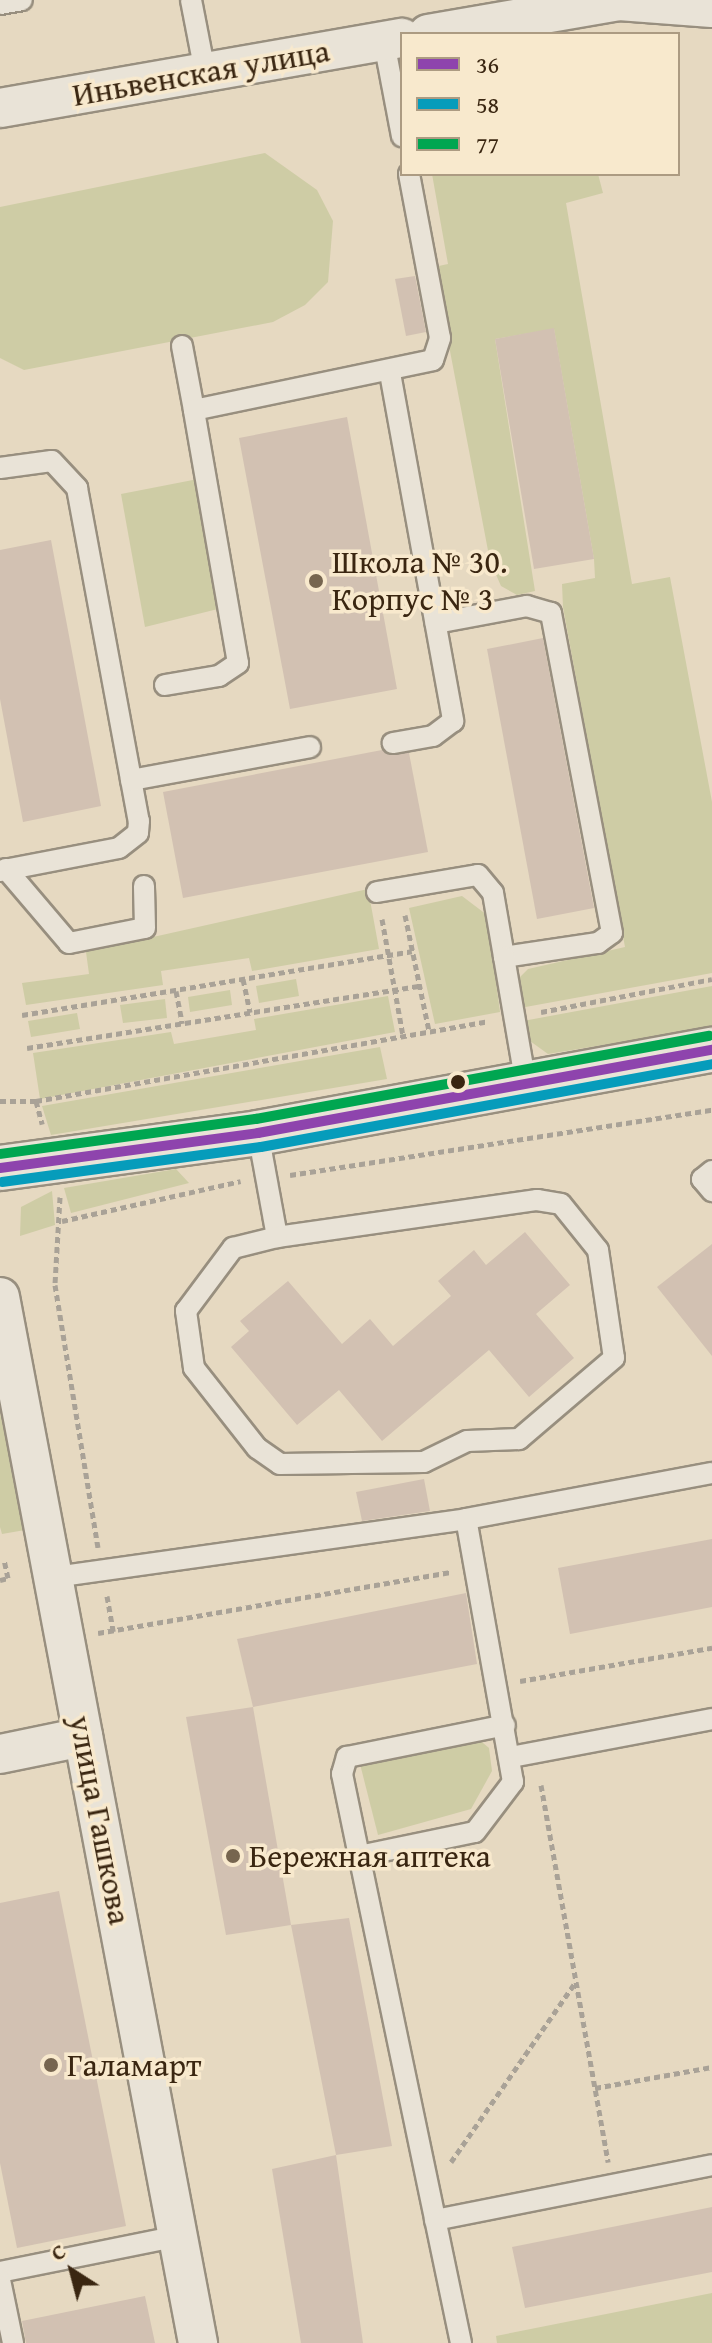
<!DOCTYPE html>
<html>
<head>
<meta charset="utf-8">
<style>
	body { margin:0 }
	#map { position:relative; width:712px; height:2343px; overflow:hidden; background:#e6d9c1; font-family:"Gentium Book Plus",serif }
	div>[style] { position:absolute }
	[style*='--x'] { left:calc(var(--x)*1px); top:calc(var(--y)*1px); width:calc(var(--w)*1px); rotate:calc(var(--a)*1deg) }
	.green>* { inset:0; background:#cecca5 }
	.building>* { inset:0; background:#d2c1b2 }
	.path>* { height:5px; margin-top:-2.5px; transform-origin:0; background:repeating-linear-gradient(90deg,#a9a297 0 6px,transparent 0 10px) }
	.roads { filter:drop-shadow(2px 0 #988f7f) drop-shadow(-2px 0 #988f7f) drop-shadow(0 2px #988f7f) drop-shadow(0 -2px #988f7f) }
	.service>* { height:20px; margin:-10px; padding:0 10px; transform-origin:10px; border-radius:10px; background:#e9e3d7 }
	.minor>* { height:38px; margin:-19px; padding:0 19px; transform-origin:19px; border-radius:19px; background:#e9e3d7 }
	.tertiary>* { height:44px; margin:-22px; padding:0 22px; transform-origin:22px; border-radius:22px; background:#e9e3d7 }
	.bus-1>* { height:10px; margin:-5px; padding:0 5px; transform-origin:5px; border-radius:5px; background:#8e44ad }
	.bus-2>* { height:10px; margin:-5px; padding:0 5px; transform-origin:5px; border-radius:5px; background:#069cbb }
	.bus-3>* { height:10px; margin:-5px; padding:0 5px; transform-origin:5px; border-radius:5px; background:#00a651 }
	.dots>* { width:22px; height:22px; translate:-50% -50%; box-sizing:border-box; border:4px solid #f8e9cd; border-radius:50% }
	span { translate:-50% -50%; white-space:nowrap; text-align:center; line-height:1.15; -webkit-text-stroke:7px #f8e9cd; paint-order:stroke }
	.street-label { font-size:32px; color:#3a2611 }
	.poi-label { font-size:32px; color:#3a2611 }
	.left { translate:0 -50%; text-align:left }
	.legend { position:absolute; left:400px; top:32px; width:280px; height:144px; box-sizing:border-box; background:#f8e9cd; border:2px solid #ac9b82; margin:0; padding:10px 14px; list-style:none; font-size:24px; color:#3a2611 }
	.legend li { display:flex; align-items:center; gap:16px; height:40px }
	.legend b { width:40px; border:2px solid #ac9b82 }
	.north { position:absolute; left:32px; top:2231px; width:80px; height:80px; -webkit-text-stroke:6px #f8e9cd; paint-order:stroke; rotate:324deg; font-size:22px; font-weight:700; line-height:32px; text-align:center; color:#3a2611 }
	.north::after { content:''; display:block; margin:auto; width:28px; height:36px; background:#3a2611; clip-path:polygon(50% 0,100% 100%,50% 72%,0 100%) }
</style>
</head>
<body>
<div id="map">
	<div class="green">
		<i style="clip-path:polygon(265px 153px,317px 190px,333px 221px,328px 282px,305px 305px,273px 322px,24px 370px,0 358px,0 207px)"></i>
		<i style="clip-path:polygon(432px 174px,598px 174px,603px 193px,566px 203px,632px 584px,670px 577px,712px 802px,712px 973px,520px 1008px,517px 980px,528px 969px,625px 947px,563px 607px,562px 584px,595px 578px,594px 559px,554px 329px,495px 339px,535px 591px,517px 595px,501px 586px,490px 561px,434px 267px,448px 264px)"></i>
		<i style="clip-path:polygon(198px 479px,222px 608px,145px 627px,121px 494px)"></i>
		<i style="clip-path:polygon(368px 889px,379px 949px,252px 971px,249px 958px,161px 971px,163px 985px,26px 1005px,22px 983px,89px 974px,86px 952px)"></i>
		<i style="clip-path:polygon(462px 896px,487px 915px,500px 1012px,435px 1024px,409px 908px)"></i>
		<i style="clip-path:polygon(296px 979px,299px 996px,259px 1003px,256px 986px)"></i>
		<i style="clip-path:polygon(712px 986px,712px 1027px,548px 1054px,530px 1041px,523px 1021px)"></i>
		<i style="clip-path:polygon(230px 990px,232px 1005px,190px 1012px,188px 997px)"></i>
		<i style="clip-path:polygon(388px 996px,395px 1032px,40px 1099px,33px 1053px,171px 1032px,174px 1044px,256px 1030px,254px 1019px)"></i>
		<i style="clip-path:polygon(165px 999px,167px 1018px,123px 1023px,120px 1005px)"></i>
		<i style="clip-path:polygon(77px 1013px,80px 1029px,31px 1037px,28px 1021px)"></i>
		<i style="clip-path:polygon(380px 1047px,387px 1079px,51px 1135px,42px 1106px)"></i>
		<i style="clip-path:polygon(176px 1169px,189px 1183px,71px 1213px,64px 1188px)"></i>
		<i style="clip-path:polygon(52px 1191px,55px 1225px,20px 1236px,21px 1207px)"></i>
		<i style="clip-path:polygon(0 1413px,25px 1530px,2px 1534px,0 1527px)"></i>
		<i style="clip-path:polygon(476px 1737px,489px 1748px,492px 1771px,471px 1809px,378px 1835px,359px 1760px)"></i>
		<i style="clip-path:polygon(712px 2293px,712px 2343px,497px 2343px,496px 2336px)"></i>
	</div>
	<div class="building">
		<i style="clip-path:polygon(415px 276px,426px 332px,406px 336px,395px 279px)"></i>
		<i style="clip-path:polygon(554px 328px,594px 559px,534px 569px,495px 339px)"></i>
		<i style="clip-path:polygon(347px 417px,397px 689px,290px 709px,239px 438px)"></i>
		<i style="clip-path:polygon(51px 540px,101px 806px,23px 822px,0 699px,0 550px)"></i>
		<i style="clip-path:polygon(543px 638px,594px 908px,537px 919px,487px 649px)"></i>
		<i style="clip-path:polygon(382px 750px,409px 753px,428px 852px,183px 898px,163px 792px)"></i>
		<i style="clip-path:polygon(525px 1232px,570px 1285px,536px 1314px,574px 1358px,529px 1397px,489px 1350px,382px 1441px,339px 1390px,297px 1425px,231px 1347px,249px 1331px,240px 1321px,288px 1281px,342px 1344px,370px 1319px,393px 1346px,451px 1296px,438px 1281px,474px 1250px,486px 1265px)"></i>
		<i style="clip-path:polygon(712px 1244px,712px 1356px,657px 1287px)"></i>
		<i style="clip-path:polygon(424px 1479px,430px 1511px,362px 1521px,356px 1492px)"></i>
		<i style="clip-path:polygon(712px 1539px,712px 1607px,570px 1634px,558px 1568px)"></i>
		<i style="clip-path:polygon(466px 1593px,477px 1664px,253px 1707px,237px 1639px)"></i>
		<i style="clip-path:polygon(253px 1707px,291px 1925px,226px 1935px,186px 1717px)"></i>
		<i style="clip-path:polygon(59px 1891px,126px 2226px,17px 2248px,0 2163px,0 1903px)"></i>
		<i style="clip-path:polygon(349px 1918px,392px 2146px,336px 2155px,291px 1925px)"></i>
		<i style="clip-path:polygon(336px 2155px,363px 2343px,301px 2343px,272px 2169px)"></i>
		<i style="clip-path:polygon(712px 2207px,712px 2272px,525px 2308px,512px 2247px)"></i>
		<i style="clip-path:polygon(145px 2296px,155px 2343px,26px 2343px,22px 2321px)"></i>
	</div>
	<div class="path">
		<i style="--x:405;--y:915;--w:118;--a:78.3"></i>
		<i style="--x:382;--y:919;--w:119;--a:79.8"></i>
		<i style="--x:243;--y:979;--w:34;--a:78"></i>
		<i style="--x:176;--y:991;--w:33;--a:79"></i>
		<i style="--x:541;--y:1012;--w:174;--a:-10.9"></i>
		<i style="--x:22;--y:1015;--w:395;--a:-9.3"></i>
		<i style="--x:27;--y:1048;--w:398;--a:-9"></i>
		<i style="--x:0;--y:1101;--w:36;--a:0"></i>
		<i style="--x:36;--y:1101;--w:459;--a:-10"></i>
		<i style="--x:36;--y:1101;--w:24;--a:75"></i>
		<i style="--x:290;--y:1175;--w:427;--a:-8.8"></i>
		<i style="--x:60;--y:1197;--w:88;--a:93.3"></i>
		<i style="--x:55;--y:1285;--w:266;--a:80.7"></i>
		<i style="--x:62;--y:1221;--w:183;--a:-12.6"></i>
		<i style="--x:0;--y:1580;--w:8;--a:-14"></i>
		<i style="--x:8;--y:1578;--w:19;--a:-102"></i>
		<i style="--x:107;--y:1596;--w:36;--a:80"></i>
		<i style="--x:98;--y:1633;--w:358;--a:-9.8"></i>
		<i style="--x:520;--y:1681;--w:195;--a:-9.8"></i>
		<i style="--x:541;--y:1785;--w:383;--a:79.9"></i>
		<i style="--x:595;--y:2088;--w:119;--a:-10.2"></i>
		<i style="--x:451;--y:2162;--w:218;--a:-55.3"></i>
	</div>
	<div class="roads">
		<div class="service">
			<i style="--x:191;--y:0;--w:73;--a:79"></i>
			<i style="--x:0;--y:4;--w:22;--a:-10"></i>
			<i style="--x:384;--y:42;--w:96;--a:79.2"></i>
			<i style="--x:182;--y:346;--w:65;--a:79.4"></i>
			<i style="--x:194;--y:410;--w:244;--a:-11.8"></i>
			<i style="--x:433;--y:360;--w:23;--a:-72"></i>
			<i style="--x:440;--y:338;--w:167;--a:-100.7"></i>
			<i style="--x:390;--y:373;--w:354;--a:79.7"></i>
			<i style="--x:453;--y:721;--w:25;--a:143"></i>
			<i style="--x:433;--y:736;--w:41;--a:170.1"></i>
			<i style="--x:0;--y:468;--w:52;--a:-7.7"></i>
			<i style="--x:52;--y:461;--w:37;--a:47"></i>
			<i style="--x:77;--y:488;--w:339;--a:79.5"></i>
			<i style="--x:139;--y:821;--w:12;--a:95"></i>
			<i style="--x:138;--y:833;--w:24;--a:142"></i>
			<i style="--x:119;--y:848;--w:121;--a:169.1"></i>
			<i style="--x:165;--y:685;--w:55;--a:-9.5"></i>
			<i style="--x:219;--y:676;--w:23;--a:-34"></i>
			<i style="--x:238;--y:663;--w:257;--a:-99.9"></i>
			<i style="--x:131;--y:780;--w:182;--a:-10.4"></i>
			<i style="--x:6;--y:869;--w:97;--a:49.6"></i>
			<i style="--x:69;--y:943;--w:77;--a:-11.2"></i>
			<i style="--x:145;--y:928;--w:42;--a:-91.4"></i>
			<i style="--x:377;--y:892;--w:102;--a:-9.6"></i>
			<i style="--x:478;--y:875;--w:23;--a:50"></i>
			<i style="--x:493;--y:893;--w:65;--a:80.2"></i>
			<i style="--x:504;--y:957;--w:95;--a:-8.5"></i>
			<i style="--x:598;--y:943;--w:17;--a:-36"></i>
			<i style="--x:612;--y:933;--w:326;--a:-100.8"></i>
			<i style="--x:551;--y:613;--w:25;--a:-164"></i>
			<i style="--x:527;--y:606;--w:93;--a:169.4"></i>
			<i style="--x:504;--y:957;--w:129;--a:80.2"></i>
			<i style="--x:258;--y:1133;--w:106;--a:79.6"></i>
			<i style="--x:277;--y:1237;--w:263;--a:-8.1"></i>
			<i style="--x:537;--y:1200;--w:24;--a:9"></i>
			<i style="--x:561;--y:1204;--w:59;--a:51.2"></i>
			<i style="--x:598;--y:1250;--w:109;--a:81.6"></i>
			<i style="--x:614;--y:1358;--w:125;--a:139.5"></i>
			<i style="--x:519;--y:1439;--w:52;--a:177.8"></i>
			<i style="--x:467;--y:1441;--w:48;--a:154"></i>
			<i style="--x:424;--y:1462;--w:144;--a:179.2"></i>
			<i style="--x:280;--y:1464;--w:28;--a:-145"></i>
			<i style="--x:257;--y:1448;--w:102;--a:-128.2"></i>
			<i style="--x:194;--y:1368;--w:58;--a:-98"></i>
			<i style="--x:186;--y:1311;--w:79;--a:-53.3"></i>
			<i style="--x:233;--y:1248;--w:45;--a:-14"></i>
			<i style="--x:712;--y:1171;--w:13;--a:141"></i>
			<i style="--x:702;--y:1179;--w:16;--a:50"></i>
			<i style="--x:55;--y:1577;--w:415;--a:-8"></i>
			<i style="--x:466;--y:1519;--w:250;--a:-10.6"></i>
			<i style="--x:511;--y:1757;--w:205;--a:-10.7"></i>
			<i style="--x:359;--y:1856;--w:84;--a:-101.7"></i>
			<i style="--x:342;--y:1774;--w:18;--a:-74"></i>
			<i style="--x:347;--y:1757;--w:161;--a:-11.4"></i>
			<i style="--x:435;--y:2220;--w:282;--a:-11.2"></i>
			<i style="--x:0;--y:2272;--w:183;--a:-11.4"></i>
			<i style="--x:0;--y:2280;--w:64;--a:78.3"></i>
			<i style="--x:461;--y:2343;--w:498;--a:-101.8"></i>
			<i style="--x:359;--y:1856;--w:118;--a:-11.7"></i>
			<i style="--x:475;--y:1832;--w:63;--a:-52.8"></i>
			<i style="--x:513;--y:1782;--w:267;--a:-100.1"></i>
		</div>
		<div class="minor">
			<i style="--x:428;--y:34;--w:194;--a:-9.8"></i>
			<i style="--x:619;--y:1;--w:93;--a:4.3"></i>
			<i style="--x:0;--y:108;--w:408;--a:-9.9"></i>
			<i style="--x:0;--y:1297;--w:1065;--a:79.28"></i>
			<i style="--x:0;--y:1754;--w:85;--a:-11.6"></i>
		</div>
		<div class="tertiary">
			<i style="--x:0;--y:1168;--w:260;--a:-7.7"></i>
			<i style="--x:258;--y:1133;--w:462;--a:-10.4"></i>
		</div>
	</div>
	<div class="bus-1">
		<i style="--x:0;--y:1168;--w:260;--a:-7.7"></i>
		<i style="--x:258;--y:1133;--w:462;--a:-10.4"></i>
	</div>
	<div class="bus-2">
		<i style="--x:2;--y:1182;--w:261;--a:-7.7"></i>
		<i style="--x:261;--y:1147;--w:459;--a:-10.4"></i>
	</div>
	<div class="bus-3">
		<i style="--x:0;--y:1154;--w:258;--a:-7.8"></i>
		<i style="--x:256;--y:1119;--w:461;--a:-10.4"></i>
	</div>
	<div class="dots">
		<i style="left:316px;top:581px;background:#76654f"></i>
		<i style="left:458px;top:1082px;background:#3a2611"></i>
		<i style="left:233px;top:1856px;background:#76654f"></i>
		<i style="left:51px;top:2065px;background:#76654f"></i>
	</div>
	<div class="street-label">
		<span style="left:201px;top:73px;rotate:-10deg">Иньвенская улица</span>
		<span style="left:100px;top:1820px;rotate:79deg">улица Гашкова</span>
	</div>
	<div class="poi-label">
		<span class="left" style="left:332px;top:581px">Школа № 30.<br>Корпус № 3</span>
		<span class="left" style="left:249px;top:1856px">Бережная аптека</span>
		<span class="left" style="left:67px;top:2065px">Галамарт</span>
	</div>
	<ul class="legend">
	<li><b style="height:10px;background:#8e44ad"></b>36</li>
	<li><b style="height:10px;background:#069cbb"></b>58</li>
	<li><b style="height:10px;background:#00a651"></b>77</li>
	</ul>
	<div class="north">С</div>
</div>
</body>
</html>
